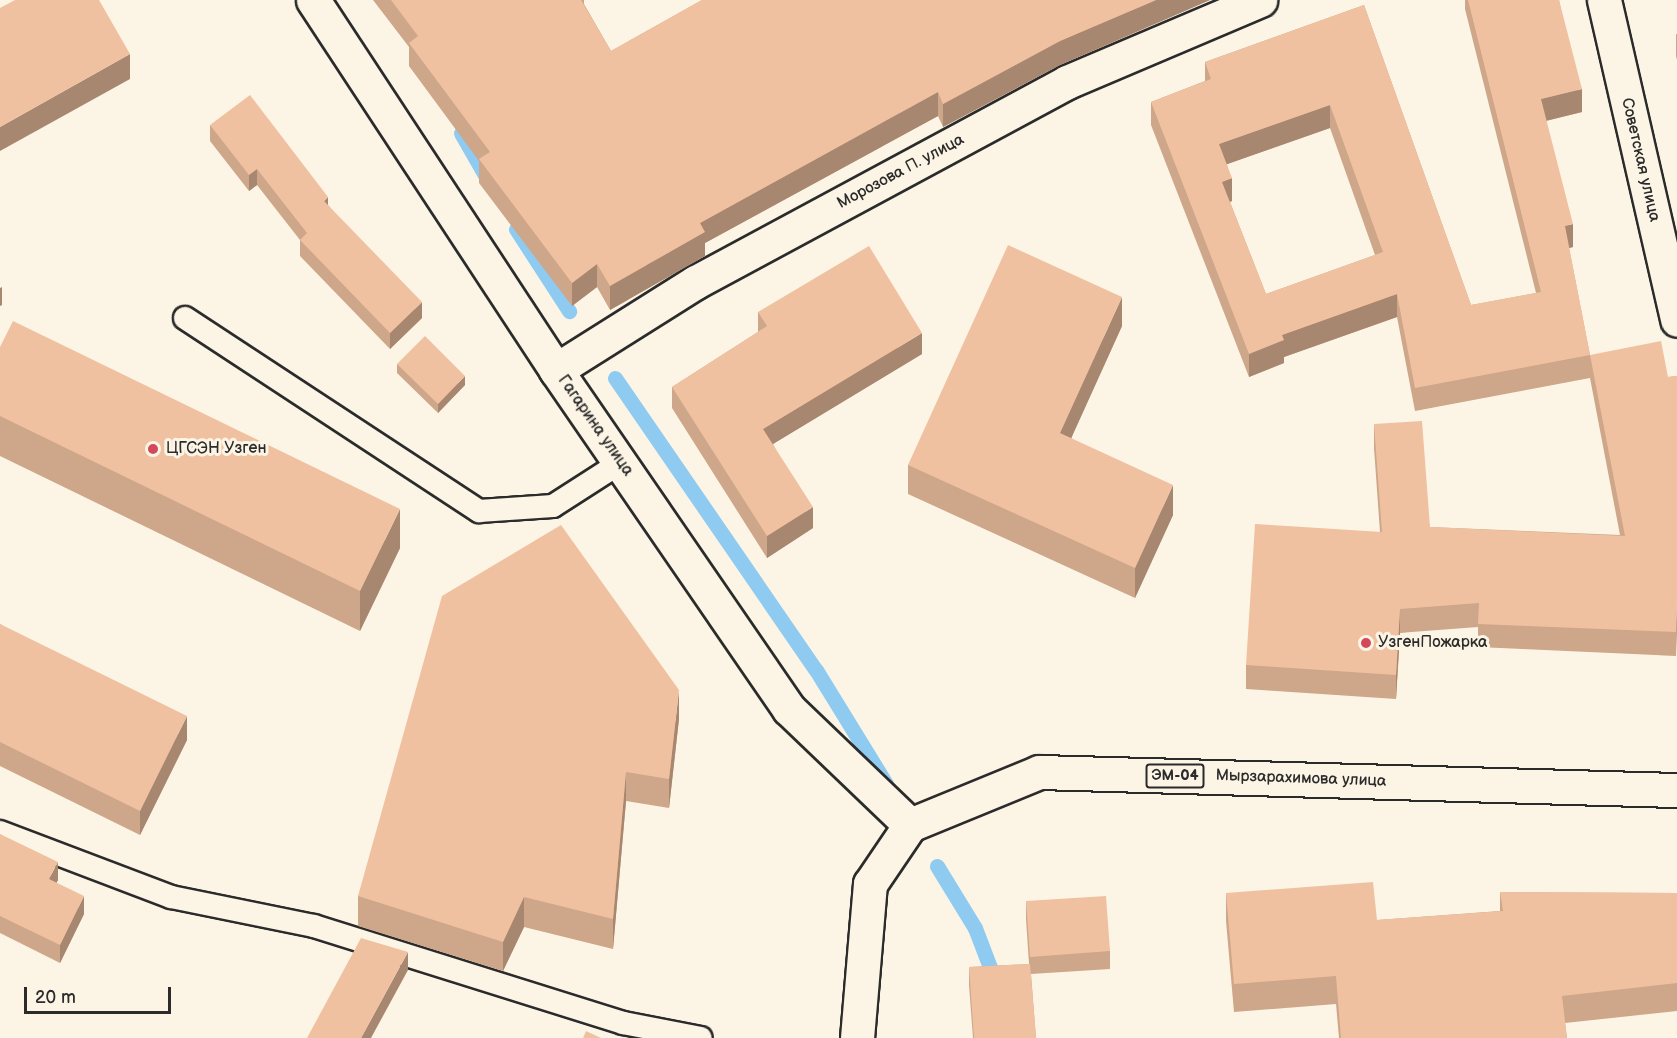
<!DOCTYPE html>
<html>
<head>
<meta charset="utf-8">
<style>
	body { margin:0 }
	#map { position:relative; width:1677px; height:1038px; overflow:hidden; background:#fcf5e5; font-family:"Balsamiq Sans",sans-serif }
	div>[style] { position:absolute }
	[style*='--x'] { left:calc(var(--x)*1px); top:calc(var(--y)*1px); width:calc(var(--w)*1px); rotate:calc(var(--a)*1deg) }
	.stream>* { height:15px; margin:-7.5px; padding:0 7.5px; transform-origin:7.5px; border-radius:7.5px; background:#8fcbf0 }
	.roads { filter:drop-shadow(2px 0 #2b2b2b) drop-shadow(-2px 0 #2b2b2b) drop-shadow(0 2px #2b2b2b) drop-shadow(0 -2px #2b2b2b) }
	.lane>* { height:22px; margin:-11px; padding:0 11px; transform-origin:11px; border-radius:11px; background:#fcf5e5 }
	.street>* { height:33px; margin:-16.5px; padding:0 16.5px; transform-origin:16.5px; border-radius:16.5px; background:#fcf5e5 }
	.secondary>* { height:33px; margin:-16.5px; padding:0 16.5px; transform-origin:16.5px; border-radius:16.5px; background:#fcf5e5 }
	.primary>* { height:33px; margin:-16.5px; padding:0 16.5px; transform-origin:16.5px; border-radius:16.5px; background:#fcf5e5 }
	.wall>* { inset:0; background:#cea68a }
	.shaded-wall>* { inset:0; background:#a88770 }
	.building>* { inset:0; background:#f0c1a0 }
	.dots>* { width:16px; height:16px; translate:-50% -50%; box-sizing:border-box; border:3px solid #fcf5e5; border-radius:50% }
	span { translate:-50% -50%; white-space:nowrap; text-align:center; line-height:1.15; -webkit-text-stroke:6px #fcf5e5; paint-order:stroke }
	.shield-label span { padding:2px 4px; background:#fcf5e5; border:2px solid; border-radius:4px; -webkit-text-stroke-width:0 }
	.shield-label { font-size:15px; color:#2b2b2b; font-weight:700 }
	.street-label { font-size:16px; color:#2b2b2b }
	.poi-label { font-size:16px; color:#2b2b2b }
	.left { translate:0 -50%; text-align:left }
	.scale { position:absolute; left:24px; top:987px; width:147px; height:27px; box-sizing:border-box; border:3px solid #2b2b2b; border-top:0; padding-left:8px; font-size:18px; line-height:21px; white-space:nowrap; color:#2b2b2b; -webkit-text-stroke:4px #fcf5e5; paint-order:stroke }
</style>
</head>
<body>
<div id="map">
	<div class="stream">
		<i style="--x:461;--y:133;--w:56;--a:60.3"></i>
		<i style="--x:516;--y:229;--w:98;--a:57.1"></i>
		<i style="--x:615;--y:378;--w:354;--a:55.5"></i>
		<i style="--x:816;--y:670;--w:134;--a:58.4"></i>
		<i style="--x:937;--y:866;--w:73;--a:58.5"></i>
		<i style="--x:975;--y:928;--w:59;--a:69.1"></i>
	</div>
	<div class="roads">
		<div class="lane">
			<i style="--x:185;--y:318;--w:352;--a:33.3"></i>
			<i style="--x:479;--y:511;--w:74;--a:-3.9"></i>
			<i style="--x:553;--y:506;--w:80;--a:-32.7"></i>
			<i style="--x:0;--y:832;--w:183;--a:20.8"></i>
			<i style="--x:171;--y:897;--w:146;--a:11.5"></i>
			<i style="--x:314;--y:926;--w:324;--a:17.4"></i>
			<i style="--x:623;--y:1023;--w:79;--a:10.9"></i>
		</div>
		<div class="street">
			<i style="--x:1604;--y:0;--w:328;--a:77.1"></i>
			<i style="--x:556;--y:370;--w:165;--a:-32.2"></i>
			<i style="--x:696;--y:282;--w:421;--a:-28.3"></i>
			<i style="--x:1067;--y:82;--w:210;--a:-23"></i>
		</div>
		<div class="secondary">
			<i style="--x:313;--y:0;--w:443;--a:56.7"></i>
			<i style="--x:556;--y:370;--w:411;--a:55.5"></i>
			<i style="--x:789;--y:709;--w:168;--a:43.8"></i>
		</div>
		<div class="primary">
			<i style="--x:857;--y:1038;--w:155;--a:-85.2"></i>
			<i style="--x:870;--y:884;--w:71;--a:-55.9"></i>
			<i style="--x:910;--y:825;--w:139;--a:-22.3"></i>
			<i style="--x:1039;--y:772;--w:638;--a:1.62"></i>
		</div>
	</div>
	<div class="wall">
		<i style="clip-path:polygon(373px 0,584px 0,584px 4px,611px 51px,702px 0,1210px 0,1060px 65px,943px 127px,938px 116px,705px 243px,705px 256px,610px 310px,597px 287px,572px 306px,479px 183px,479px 161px,409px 66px,409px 47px)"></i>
		<i style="clip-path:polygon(evenodd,1465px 0,1559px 0,1582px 112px,1546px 121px,1573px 247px,1569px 248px,1590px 355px,1668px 377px,1677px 376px,1676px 656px,1478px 647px,1478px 627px,1400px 633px,1396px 699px,1246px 689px,1246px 665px,1380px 532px,1374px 448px,1374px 424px,1430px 527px,1620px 535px,1590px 378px,1415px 411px,1397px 317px,1284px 357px,1284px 363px,1249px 377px,1151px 125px,1151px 102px,1205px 81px,1205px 62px,1364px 5px,1471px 305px,1536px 293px,1465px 9px,1465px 0,1330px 128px,1375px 255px,1266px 294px,1230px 202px,1232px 201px,1227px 164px,1330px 128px)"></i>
		<i style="clip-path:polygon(1676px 34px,1677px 34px,1677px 60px,1676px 56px)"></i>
		<i style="clip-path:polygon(210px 125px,328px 205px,422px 318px,390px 349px,300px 256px,300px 240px,257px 185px,249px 191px,210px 141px)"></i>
		<i style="clip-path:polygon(758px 312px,922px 354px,773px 444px,813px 528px,767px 558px,672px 408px,672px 387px,758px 332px)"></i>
		<i style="clip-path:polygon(1122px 326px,1071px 438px,1173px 515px,1135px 598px,908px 494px,908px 465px)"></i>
		<i style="clip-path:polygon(0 347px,400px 548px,360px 631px,0 456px)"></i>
		<i style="clip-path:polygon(397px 364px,465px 385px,438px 413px,397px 373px)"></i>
		<i style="clip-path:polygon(0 624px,187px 740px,140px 835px,0 766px)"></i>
		<i style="clip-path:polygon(679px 719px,669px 808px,626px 801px,613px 949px,524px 927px,503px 971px,358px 926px,358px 896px)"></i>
		<i style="clip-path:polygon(0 834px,58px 880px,56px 883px,84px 914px,60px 963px,0 933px)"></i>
		<i style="clip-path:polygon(1500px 892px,1677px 893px,1677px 1011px,1565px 1023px,1567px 1038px,1339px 1038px,1336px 1004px,1234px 1012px,1226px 921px,1226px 893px,1377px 920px,1500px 911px)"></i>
		<i style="clip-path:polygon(1026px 901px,1110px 951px,1110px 969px,1031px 974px,1036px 1038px,973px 1038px,969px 985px,969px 967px,1029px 964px,1026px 919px)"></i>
	</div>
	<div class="shaded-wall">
		<i style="clip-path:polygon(1156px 0,1210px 0,1060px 65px,943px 127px,943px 104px,1060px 41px)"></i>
		<i style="clip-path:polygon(130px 54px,130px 79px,0 151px,0 127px)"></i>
		<i style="clip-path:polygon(1582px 89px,1582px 112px,1541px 122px,1541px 99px)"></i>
		<i style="clip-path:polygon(938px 92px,938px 116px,705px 243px,705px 256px,610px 310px,610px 286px,700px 223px)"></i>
		<i style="clip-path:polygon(1330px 105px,1330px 128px,1219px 167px,1219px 144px)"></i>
		<i style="clip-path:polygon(257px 169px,257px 185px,249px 191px,249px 175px)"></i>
		<i style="clip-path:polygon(1232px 178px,1232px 201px,1222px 205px,1222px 182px)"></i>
		<i style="clip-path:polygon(328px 197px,328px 213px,324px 201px)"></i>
		<i style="clip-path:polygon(1573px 224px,1573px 247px,1565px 249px,1565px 226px)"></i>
		<i style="clip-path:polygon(597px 264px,597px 287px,572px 306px,572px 283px)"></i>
		<i style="clip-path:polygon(2px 287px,2px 305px,0 306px,0 288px)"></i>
		<i style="clip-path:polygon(1397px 294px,1397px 317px,1284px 357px,1284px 363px,1249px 377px,1249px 354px,1282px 335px)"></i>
		<i style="clip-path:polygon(1122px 297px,1122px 326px,1060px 463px,1060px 433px)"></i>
		<i style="clip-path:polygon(422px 302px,422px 318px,390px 349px,390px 333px)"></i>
		<i style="clip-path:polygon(922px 333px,922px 354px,763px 450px,763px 429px)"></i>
		<i style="clip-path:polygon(465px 376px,465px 385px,438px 413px,438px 404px)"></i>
		<i style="clip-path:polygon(1173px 485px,1173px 515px,1135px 598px,1135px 568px)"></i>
		<i style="clip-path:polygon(813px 507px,813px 528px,767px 558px,767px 536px)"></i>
		<i style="clip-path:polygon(400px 509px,400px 548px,360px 631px,360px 591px)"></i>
		<i style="clip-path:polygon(1677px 599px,1677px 623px,1676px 656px,1676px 632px)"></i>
		<i style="clip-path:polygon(1400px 609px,1400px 633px,1396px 699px,1396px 675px)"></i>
		<i style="clip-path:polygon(679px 690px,679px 719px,669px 808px,669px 779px)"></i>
		<i style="clip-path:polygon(187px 716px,187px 740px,140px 835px,140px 811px)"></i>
		<i style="clip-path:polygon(626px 772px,626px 801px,613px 949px,613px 919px)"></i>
		<i style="clip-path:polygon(58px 862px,58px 880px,49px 897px,49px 879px)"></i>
		<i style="clip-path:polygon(84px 896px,84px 914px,60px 963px,60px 945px)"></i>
		<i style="clip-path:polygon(524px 897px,524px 927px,503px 971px,503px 942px)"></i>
		<i style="clip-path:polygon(408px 952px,408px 970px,371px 1038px,361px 1038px)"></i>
	</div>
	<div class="building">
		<i style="clip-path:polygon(15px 0,99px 0,130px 54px,0 127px,0 8px)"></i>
		<i style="clip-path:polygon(391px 0,581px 0,611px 51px,702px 0,1156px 0,1060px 41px,943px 104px,938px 92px,700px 223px,705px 232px,610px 286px,597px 264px,572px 283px,479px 159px,490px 152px,409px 43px,418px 36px)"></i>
		<i style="clip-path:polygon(evenodd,1468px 0,1559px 0,1582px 89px,1541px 99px,1573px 224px,1565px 226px,1590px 355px,1415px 388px,1397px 294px,1282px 335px,1284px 340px,1249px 354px,1151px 102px,1211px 79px,1205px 62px,1364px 5px,1471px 305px,1541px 292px,1468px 0,1330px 105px,1383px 252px,1266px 294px,1222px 182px,1232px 178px,1219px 144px,1330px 105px)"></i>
		<i style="clip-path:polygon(250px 95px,328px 197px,324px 201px,422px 302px,390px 333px,300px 240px,307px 233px,257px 169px,249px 175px,210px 125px)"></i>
		<i style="clip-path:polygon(1008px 245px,1122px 297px,1060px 433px,1173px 485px,1135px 568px,908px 465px)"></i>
		<i style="clip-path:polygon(869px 246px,922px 333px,763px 429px,813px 507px,767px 536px,672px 387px,767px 326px,758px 312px)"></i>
		<i style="clip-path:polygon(13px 321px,400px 509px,360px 591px,0 416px,0 347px)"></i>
		<i style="clip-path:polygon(425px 336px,465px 376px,438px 404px,397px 364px)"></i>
		<i style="clip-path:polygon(1661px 341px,1668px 377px,1677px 376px,1677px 599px,1676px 632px,1478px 624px,1479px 603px,1400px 609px,1396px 675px,1246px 665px,1255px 524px,1382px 532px,1374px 424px,1422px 421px,1430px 527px,1625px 536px,1590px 355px)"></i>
		<i style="clip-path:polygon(561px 525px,679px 690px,669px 779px,626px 772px,613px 919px,524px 897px,503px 942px,358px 896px,442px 596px)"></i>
		<i style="clip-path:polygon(0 624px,187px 716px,140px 811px,0 742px)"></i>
		<i style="clip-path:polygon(0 834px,58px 862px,49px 879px,84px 896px,60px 945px,0 916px)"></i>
		<i style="clip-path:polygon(1373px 882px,1377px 920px,1503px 911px,1500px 892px,1677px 893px,1677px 983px,1562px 996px,1567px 1038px,1341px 1038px,1336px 976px,1234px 984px,1226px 893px)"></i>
		<i style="clip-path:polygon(1106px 896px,1110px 951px,1030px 957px,1026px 901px)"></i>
		<i style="clip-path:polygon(361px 938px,408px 952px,361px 1038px,307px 1038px)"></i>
		<i style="clip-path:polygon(1030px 964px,1036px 1038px,974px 1038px,969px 967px)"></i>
		<i style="clip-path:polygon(586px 1031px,601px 1038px,583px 1038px)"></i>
	</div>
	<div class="dots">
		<i style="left:153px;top:449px;background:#d1495b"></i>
		<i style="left:1366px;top:643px;background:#d1495b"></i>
	</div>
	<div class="shield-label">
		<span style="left:1175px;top:776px">ЭМ-04</span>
	</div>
	<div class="street-label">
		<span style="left:1640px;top:160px;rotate:77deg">Советская улица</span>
		<span style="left:901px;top:172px;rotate:-28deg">Морозова П. улица</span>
		<span style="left:595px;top:426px;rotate:55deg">Гагарина улица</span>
		<span style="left:1301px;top:779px;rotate:2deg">Мырзарахимова улица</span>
	</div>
	<div class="poi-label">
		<span class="left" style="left:166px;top:449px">ЦГСЭН Узген</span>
		<span class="left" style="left:1378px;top:643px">УзгенПожарка</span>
	</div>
	<div class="scale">20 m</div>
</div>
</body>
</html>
